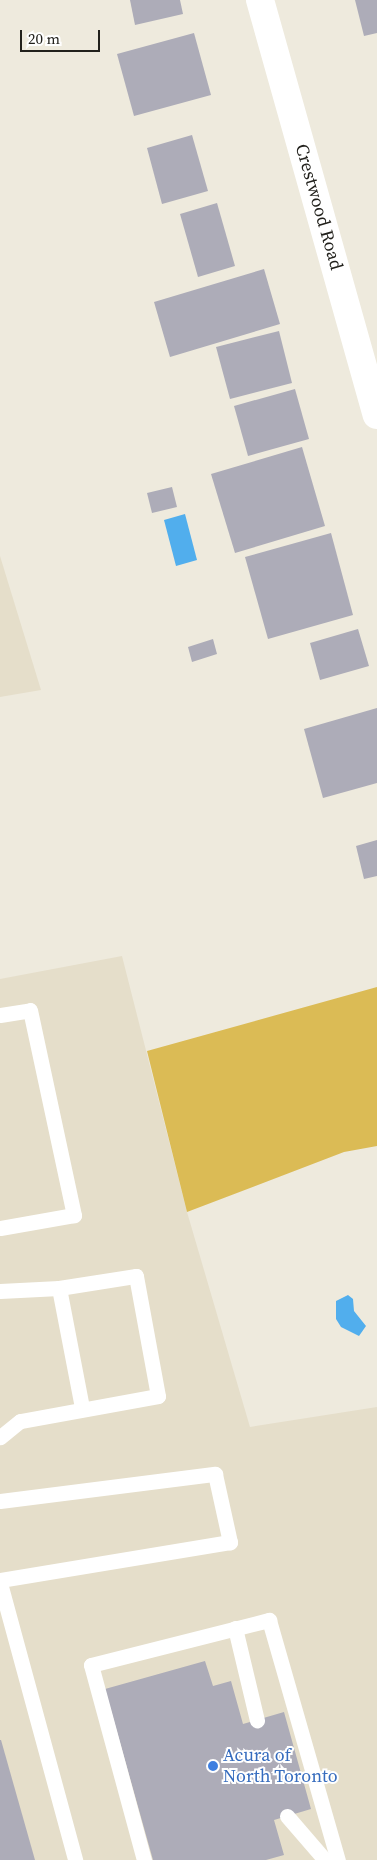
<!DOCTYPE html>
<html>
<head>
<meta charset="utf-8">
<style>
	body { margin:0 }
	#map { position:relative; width:377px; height:1860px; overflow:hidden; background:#eeeadd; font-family:"Source Serif 4",serif }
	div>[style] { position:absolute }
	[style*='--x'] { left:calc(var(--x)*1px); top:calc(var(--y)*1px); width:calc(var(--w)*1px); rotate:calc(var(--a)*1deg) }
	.built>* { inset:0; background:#e5deca }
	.green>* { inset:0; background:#dbbb55 }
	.water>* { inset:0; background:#51aeed }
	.building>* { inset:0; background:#adacb8 }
	.lane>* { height:15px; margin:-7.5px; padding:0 7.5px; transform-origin:7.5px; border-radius:7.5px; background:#fff }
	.street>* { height:28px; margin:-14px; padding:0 14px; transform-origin:14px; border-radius:14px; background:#fff }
	.dots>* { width:14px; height:14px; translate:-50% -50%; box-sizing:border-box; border:2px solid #fff; border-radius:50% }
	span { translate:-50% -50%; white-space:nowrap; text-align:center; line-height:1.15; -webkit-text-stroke:4px #fff; paint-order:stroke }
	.street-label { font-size:18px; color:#22211c }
	.shop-label { font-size:18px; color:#366cbe }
	.left { translate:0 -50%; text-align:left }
	.scale { position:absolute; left:20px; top:30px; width:80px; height:22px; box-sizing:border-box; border:2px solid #22211c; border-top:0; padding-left:6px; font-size:15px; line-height:18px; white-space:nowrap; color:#22211c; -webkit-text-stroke:4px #fff; paint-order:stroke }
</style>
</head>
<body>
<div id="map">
	<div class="built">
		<i style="clip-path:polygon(0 556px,41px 690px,0 697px)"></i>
		<i style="clip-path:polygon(122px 956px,187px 1212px,250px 1427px,377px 1407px,377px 1860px,0 1860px,0 979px)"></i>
	</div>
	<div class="green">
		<i style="clip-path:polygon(377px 987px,377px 1146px,344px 1152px,187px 1212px,147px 1051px)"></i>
	</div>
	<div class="water">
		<i style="clip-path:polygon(185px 514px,197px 560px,176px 566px,164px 520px)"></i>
		<i style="clip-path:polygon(348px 1295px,353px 1299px,354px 1311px,366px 1326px,359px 1336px,341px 1327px,336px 1319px,336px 1301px)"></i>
	</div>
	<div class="building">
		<i style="clip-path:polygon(130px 0,180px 0,183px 14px,135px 25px)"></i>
		<i style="clip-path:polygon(355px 0,377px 0,377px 33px,364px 36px)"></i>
		<i style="clip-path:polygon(194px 33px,211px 95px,134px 116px,117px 54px)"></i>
		<i style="clip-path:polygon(192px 135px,208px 191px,162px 204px,147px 148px)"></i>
		<i style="clip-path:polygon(217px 203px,235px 266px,198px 277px,180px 214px)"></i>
		<i style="clip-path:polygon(264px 269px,280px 324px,170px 357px,154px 302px)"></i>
		<i style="clip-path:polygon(279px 331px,292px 383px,230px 399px,216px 347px)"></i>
		<i style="clip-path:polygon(295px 389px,309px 439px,248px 456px,234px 406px)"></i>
		<i style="clip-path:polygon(302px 447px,325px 526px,235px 553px,211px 474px)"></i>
		<i style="clip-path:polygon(172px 487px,177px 507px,152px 513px,147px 493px)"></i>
		<i style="clip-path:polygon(331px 533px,353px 615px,268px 639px,245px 557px)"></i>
		<i style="clip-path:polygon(358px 629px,369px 666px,320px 680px,310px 643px)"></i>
		<i style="clip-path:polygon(213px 639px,217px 654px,192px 662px,188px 647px)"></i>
		<i style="clip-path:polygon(377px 708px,377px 783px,323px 798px,304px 729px)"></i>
		<i style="clip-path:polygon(377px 840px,377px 876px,364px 879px,356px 846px)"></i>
		<i style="clip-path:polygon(205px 1661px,213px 1686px,231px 1681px,243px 1724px,284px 1712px,311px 1809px,274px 1820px,284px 1855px,266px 1860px,153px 1860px,105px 1689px)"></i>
		<i style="clip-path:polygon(0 1740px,1px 1740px,35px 1860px,0 1860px)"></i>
	</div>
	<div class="lane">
		<i style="--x:0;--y:1015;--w:30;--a:-9"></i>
		<i style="--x:30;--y:1010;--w:210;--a:77.9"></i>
		<i style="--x:74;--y:1215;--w:75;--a:170"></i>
		<i style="--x:59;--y:1288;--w:121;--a:79.1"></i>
		<i style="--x:0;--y:1291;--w:59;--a:-2.9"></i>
		<i style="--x:59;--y:1288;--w:78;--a:-8.9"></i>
		<i style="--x:136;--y:1276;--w:122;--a:79.6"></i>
		<i style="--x:158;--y:1396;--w:140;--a:169.7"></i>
		<i style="--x:20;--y:1421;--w:26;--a:141"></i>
		<i style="--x:0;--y:1501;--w:217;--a:-7.2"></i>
		<i style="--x:215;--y:1474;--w:70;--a:77.6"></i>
		<i style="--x:230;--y:1542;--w:233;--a:170.6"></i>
		<i style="--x:0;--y:1583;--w:287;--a:74.8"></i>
		<i style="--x:235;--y:1628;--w:95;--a:76.6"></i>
		<i style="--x:287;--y:1816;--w:58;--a:49.2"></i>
		<i style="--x:144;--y:1860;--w:202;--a:-105.2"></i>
		<i style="--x:91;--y:1665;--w:184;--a:-14.2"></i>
		<i style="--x:269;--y:1620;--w:250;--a:74"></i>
	</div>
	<div class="street">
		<i style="--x:260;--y:0;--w:431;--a:74.3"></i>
	</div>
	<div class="dots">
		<i style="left:213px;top:1766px;background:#3f7fe0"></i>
	</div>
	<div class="street-label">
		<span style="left:319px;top:207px;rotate:74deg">Crestwood Road</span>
	</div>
	<div class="shop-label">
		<span class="left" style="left:223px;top:1766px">Acura of<br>North Toronto</span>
	</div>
	<div class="scale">20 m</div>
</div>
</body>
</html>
